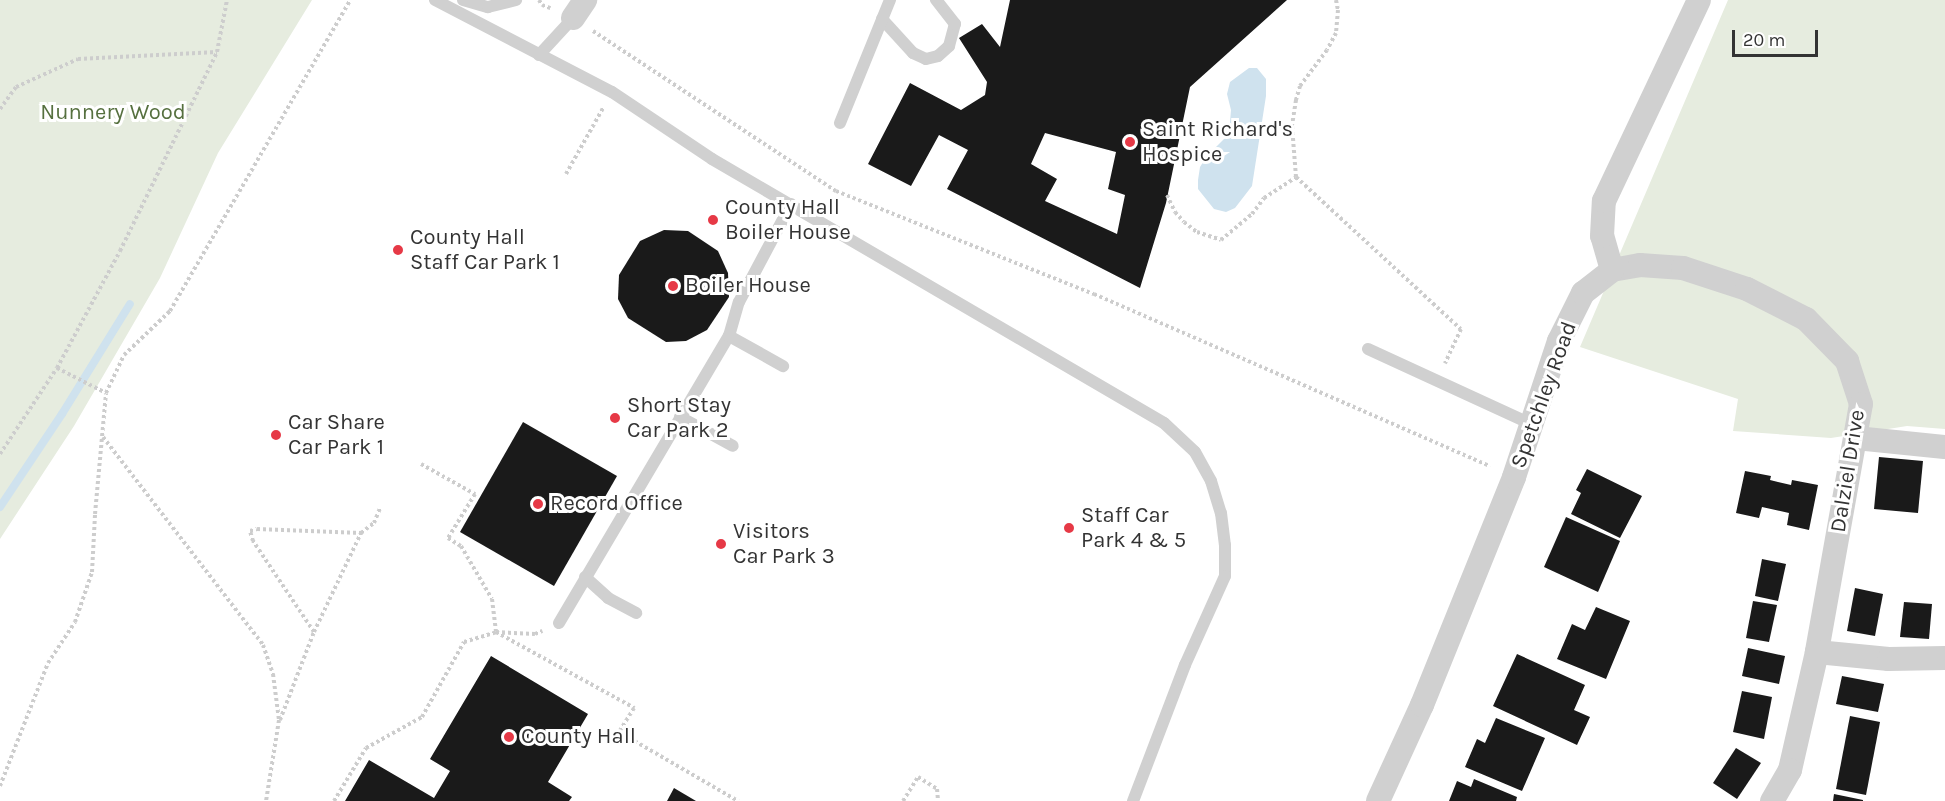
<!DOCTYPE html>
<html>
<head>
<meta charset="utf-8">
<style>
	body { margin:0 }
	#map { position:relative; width:1945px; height:801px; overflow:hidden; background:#fff; font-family:Karla,sans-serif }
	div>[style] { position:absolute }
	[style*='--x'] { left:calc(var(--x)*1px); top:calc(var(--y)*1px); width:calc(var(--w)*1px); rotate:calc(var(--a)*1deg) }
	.green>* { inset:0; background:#e6ecdf }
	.water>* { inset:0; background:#cfe2ee }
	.stream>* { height:8px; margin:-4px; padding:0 4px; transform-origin:4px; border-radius:4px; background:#cfe2ee }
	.building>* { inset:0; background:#1a1a1a }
	.path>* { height:4px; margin-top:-2px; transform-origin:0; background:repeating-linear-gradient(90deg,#cdcdcd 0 3px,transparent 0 6px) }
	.service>* { height:12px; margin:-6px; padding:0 6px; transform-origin:6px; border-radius:6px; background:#d0d0d0 }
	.minor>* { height:24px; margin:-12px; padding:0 12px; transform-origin:12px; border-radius:12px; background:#d0d0d0 }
	.dots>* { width:16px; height:16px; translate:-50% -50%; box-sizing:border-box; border:3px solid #fff; border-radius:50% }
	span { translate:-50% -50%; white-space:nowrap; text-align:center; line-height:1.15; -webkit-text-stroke:6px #fff; paint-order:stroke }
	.park-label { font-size:22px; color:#56703f }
	.poi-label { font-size:22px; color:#333 }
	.left { translate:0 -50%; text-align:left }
	.street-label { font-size:22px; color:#333 }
	.scale { position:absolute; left:1732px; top:30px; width:86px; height:27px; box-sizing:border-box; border:3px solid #333; border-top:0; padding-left:8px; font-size:18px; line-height:21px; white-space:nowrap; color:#333; -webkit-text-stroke:4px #fff; paint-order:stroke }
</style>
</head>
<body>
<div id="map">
	<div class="green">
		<i style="clip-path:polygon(0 0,312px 0,218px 153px,160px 278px,74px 426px,0 539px)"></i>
		<i style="clip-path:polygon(1728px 0,1945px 0,1945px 429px,1907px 426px,1831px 438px,1733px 431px,1738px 399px,1580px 347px)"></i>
	</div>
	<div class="water">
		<i style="clip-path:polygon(1249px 68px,1257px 68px,1266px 79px,1266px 96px,1252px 186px,1235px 208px,1226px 212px,1214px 209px,1198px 189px,1198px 180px,1200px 167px,1207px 156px,1229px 134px,1231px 110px,1227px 94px,1230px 82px)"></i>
	</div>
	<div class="stream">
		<i style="--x:0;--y:507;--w:112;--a:-56.3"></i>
		<i style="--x:62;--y:414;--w:129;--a:-58.3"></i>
	</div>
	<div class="building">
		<i style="clip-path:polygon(evenodd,1010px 0,1287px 0,1190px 87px,1166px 203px,1140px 288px,947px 189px,968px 150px,939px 135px,911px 186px,868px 164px,910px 83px,961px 110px,985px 95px,987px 82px,959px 38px,982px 24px,1000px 47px,1010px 0,1045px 133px,1116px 152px,1108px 189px,1125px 195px,1117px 234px,1045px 201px,1057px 179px,1031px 164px,1045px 133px)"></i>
		<i style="clip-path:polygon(664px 230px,688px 231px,718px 251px,728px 273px,729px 297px,707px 330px,686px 341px,666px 342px,628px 318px,618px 299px,619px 275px,640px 241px)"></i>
		<i style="clip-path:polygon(523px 422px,617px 476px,554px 586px,460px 532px)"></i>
		<i style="clip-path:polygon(1879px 457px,1923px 461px,1918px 513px,1874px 509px)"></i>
		<i style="clip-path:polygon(1587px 469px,1642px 496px,1620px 538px,1571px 514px,1581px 493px,1576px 490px)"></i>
		<i style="clip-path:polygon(1745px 471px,1771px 476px,1770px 480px,1791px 485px,1792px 480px,1818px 485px,1809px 530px,1787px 525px,1789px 513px,1762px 507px,1759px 518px,1736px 513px)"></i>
		<i style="clip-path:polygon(1566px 517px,1620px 541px,1598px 592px,1544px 567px)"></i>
		<i style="clip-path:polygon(1762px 559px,1786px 564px,1778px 601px,1755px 596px)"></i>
		<i style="clip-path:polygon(1855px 588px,1883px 594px,1875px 636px,1847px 631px)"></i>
		<i style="clip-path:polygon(1753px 601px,1777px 605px,1769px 642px,1746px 638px)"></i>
		<i style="clip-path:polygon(1904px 602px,1932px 604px,1929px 639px,1900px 637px)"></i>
		<i style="clip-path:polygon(1596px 607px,1630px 621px,1606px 679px,1557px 659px,1572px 624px,1585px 630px)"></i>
		<i style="clip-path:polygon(1748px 648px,1785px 656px,1779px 684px,1742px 676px)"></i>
		<i style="clip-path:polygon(1517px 654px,1585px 685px,1574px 710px,1590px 717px,1577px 745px,1493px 706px)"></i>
		<i style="clip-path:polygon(491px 656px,588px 714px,548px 782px,572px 797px,569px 801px,345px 801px,369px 760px,434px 798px,450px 771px,430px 759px)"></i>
		<i style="clip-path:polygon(1842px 676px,1884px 684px,1878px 712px,1836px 704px)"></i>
		<i style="clip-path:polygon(1742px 691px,1772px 697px,1764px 739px,1733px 732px)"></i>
		<i style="clip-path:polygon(1850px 716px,1880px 722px,1866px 795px,1836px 789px)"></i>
		<i style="clip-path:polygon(1496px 718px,1545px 738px,1522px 791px,1465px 767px,1477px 739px,1485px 743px)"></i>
		<i style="clip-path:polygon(1736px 748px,1761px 763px,1737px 799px,1713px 783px)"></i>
		<i style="clip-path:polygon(1474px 779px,1517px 797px,1516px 801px,1449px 801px,1457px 781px,1471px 787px)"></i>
		<i style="clip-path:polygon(674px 788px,696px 801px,667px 801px)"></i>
		<i style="clip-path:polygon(1834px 794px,1863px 800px,1863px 801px,1833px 801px)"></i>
	</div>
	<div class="path">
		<i style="--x:539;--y:0;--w:6;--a:59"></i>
		<i style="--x:542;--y:5;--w:9;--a:21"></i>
		<i style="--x:1336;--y:0;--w:10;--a:79"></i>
		<i style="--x:1338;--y:10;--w:23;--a:95"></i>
		<i style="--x:1336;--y:33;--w:19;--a:118"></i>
		<i style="--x:1327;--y:50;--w:45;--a:126.9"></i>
		<i style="--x:1300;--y:86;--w:15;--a:106"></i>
		<i style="--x:1296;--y:100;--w:26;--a:99"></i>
		<i style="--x:1292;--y:126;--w:51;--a:85.5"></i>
		<i style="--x:1296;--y:177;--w:224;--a:42.7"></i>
		<i style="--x:1461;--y:329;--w:38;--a:115"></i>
		<i style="--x:593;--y:31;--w:291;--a:33.4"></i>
		<i style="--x:836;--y:191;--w:278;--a:21.8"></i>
		<i style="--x:1094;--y:294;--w:432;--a:23.5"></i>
		<i style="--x:0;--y:109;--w:27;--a:-54"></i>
		<i style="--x:16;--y:87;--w:68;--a:-24.3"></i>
		<i style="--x:78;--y:59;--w:139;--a:-2.9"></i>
		<i style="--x:566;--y:174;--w:76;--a:-60.7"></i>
		<i style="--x:1167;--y:195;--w:19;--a:65"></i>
		<i style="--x:1175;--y:212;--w:13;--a:48"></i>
		<i style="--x:1184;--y:222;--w:16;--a:38"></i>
		<i style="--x:1197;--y:232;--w:25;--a:18"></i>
		<i style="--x:1221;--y:240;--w:40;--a:-40"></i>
		<i style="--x:1252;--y:214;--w:20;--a:-53"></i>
		<i style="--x:1264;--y:198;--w:38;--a:-33"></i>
		<i style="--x:57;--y:368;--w:55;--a:27"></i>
		<i style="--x:103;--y:437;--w:262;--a:52.4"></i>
		<i style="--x:263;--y:645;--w:31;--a:71"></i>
		<i style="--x:273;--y:674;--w:46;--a:82.6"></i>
		<i style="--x:279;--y:720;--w:82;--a:99.1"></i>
		<i style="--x:0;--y:454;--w:103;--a:-56.5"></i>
		<i style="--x:57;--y:368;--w:133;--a:-61.7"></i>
		<i style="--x:120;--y:251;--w:221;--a:-64"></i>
		<i style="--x:217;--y:52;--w:53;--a:-79.1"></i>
		<i style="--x:421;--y:464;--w:62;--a:29.1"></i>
		<i style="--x:475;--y:494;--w:52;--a:121.5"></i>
		<i style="--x:448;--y:538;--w:15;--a:32"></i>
		<i style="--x:461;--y:546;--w:61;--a:59.7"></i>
		<i style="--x:492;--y:599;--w:33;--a:83"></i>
		<i style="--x:496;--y:632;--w:158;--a:28.8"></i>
		<i style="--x:634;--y:708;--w:28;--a:122"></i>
		<i style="--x:619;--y:732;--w:138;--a:30.1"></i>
		<i style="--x:314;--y:632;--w:110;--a:-123.8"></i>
		<i style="--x:253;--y:541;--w:10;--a:-107"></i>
		<i style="--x:250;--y:531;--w:7;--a:-16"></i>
		<i style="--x:257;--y:529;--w:104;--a:2.2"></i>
		<i style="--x:280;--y:720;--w:94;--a:-68.9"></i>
		<i style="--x:314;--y:632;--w:110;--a:-64.6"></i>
		<i style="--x:361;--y:533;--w:16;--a:-38"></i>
		<i style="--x:374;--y:523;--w:16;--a:-68"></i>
		<i style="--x:0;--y:786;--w:132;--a:-68.7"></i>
		<i style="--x:48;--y:663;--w:49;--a:-56.6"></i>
		<i style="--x:75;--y:622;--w:53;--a:-71.2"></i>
		<i style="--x:92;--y:572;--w:58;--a:-87"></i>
		<i style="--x:95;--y:514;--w:121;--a:-84.8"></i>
		<i style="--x:106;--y:393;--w:42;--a:-64.7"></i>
		<i style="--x:124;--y:355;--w:64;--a:-43.7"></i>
		<i style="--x:170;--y:311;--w:359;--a:-59.9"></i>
		<i style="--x:334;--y:801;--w:62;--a:-58.9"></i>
		<i style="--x:366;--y:748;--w:64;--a:-29"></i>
		<i style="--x:422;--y:717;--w:86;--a:-60.8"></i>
		<i style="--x:464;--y:642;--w:34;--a:-17"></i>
		<i style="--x:496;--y:632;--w:39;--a:3"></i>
		<i style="--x:535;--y:634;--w:8;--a:-23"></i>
		<i style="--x:903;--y:801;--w:28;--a:-58"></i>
		<i style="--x:918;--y:777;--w:22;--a:32"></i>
		<i style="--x:937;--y:789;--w:12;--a:85"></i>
	</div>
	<div class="service">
		<i style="--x:435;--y:0;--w:199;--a:27.5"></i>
		<i style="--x:612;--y:92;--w:120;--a:33.8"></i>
		<i style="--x:712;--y:159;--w:523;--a:30.29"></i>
		<i style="--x:1164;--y:423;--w:42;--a:43.1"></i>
		<i style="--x:1195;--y:452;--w:33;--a:61"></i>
		<i style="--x:1211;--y:481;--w:34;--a:73"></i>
		<i style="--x:1221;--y:513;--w:32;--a:83"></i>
		<i style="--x:1225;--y:545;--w:31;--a:90"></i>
		<i style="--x:1225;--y:576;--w:98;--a:114.2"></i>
		<i style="--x:1185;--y:665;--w:146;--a:110.9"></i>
		<i style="--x:463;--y:0;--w:26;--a:16"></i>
		<i style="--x:488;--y:7;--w:29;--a:-14"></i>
		<i style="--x:882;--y:19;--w:46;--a:47.6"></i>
		<i style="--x:913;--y:53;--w:14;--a:25"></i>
		<i style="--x:926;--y:59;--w:12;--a:-14"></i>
		<i style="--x:938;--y:56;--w:15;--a:-42"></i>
		<i style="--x:949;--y:46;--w:23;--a:-75"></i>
		<i style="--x:955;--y:24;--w:31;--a:-128"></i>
		<i style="--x:539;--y:55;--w:50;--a:-47.4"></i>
		<i style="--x:840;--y:123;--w:133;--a:-67.9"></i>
		<i style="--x:729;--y:336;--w:62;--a:29.1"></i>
		<i style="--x:1368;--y:349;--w:179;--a:24.7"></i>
		<i style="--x:680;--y:417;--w:60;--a:28.7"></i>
		<i style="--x:585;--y:577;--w:31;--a:42"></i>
		<i style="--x:608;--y:598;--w:32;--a:28"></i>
		<i style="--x:559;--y:623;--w:334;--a:-59.4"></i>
		<i style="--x:729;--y:336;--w:35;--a:-74"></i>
		<i style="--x:739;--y:302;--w:111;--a:-62"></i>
	</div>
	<div class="minor">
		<i style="--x:573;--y:18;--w:22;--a:-56"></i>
		<i style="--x:1612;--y:270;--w:28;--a:-10"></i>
		<i style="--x:1640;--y:265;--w:43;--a:4"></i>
		<i style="--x:1683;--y:268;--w:67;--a:18.2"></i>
		<i style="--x:1747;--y:289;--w:66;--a:27"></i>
		<i style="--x:1806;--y:319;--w:59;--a:45.7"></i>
		<i style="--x:1847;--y:361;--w:45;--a:72"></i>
		<i style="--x:1861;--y:404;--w:252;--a:100.1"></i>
		<i style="--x:1817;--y:652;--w:121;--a:102.9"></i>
		<i style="--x:1790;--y:770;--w:36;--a:120"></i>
		<i style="--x:1856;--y:438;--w:89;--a:5.8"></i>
		<i style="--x:1817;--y:652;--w:72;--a:5.6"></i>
		<i style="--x:1889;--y:659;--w:56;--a:-1"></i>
		<i style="--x:1378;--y:801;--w:106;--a:-65.4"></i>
		<i style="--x:1422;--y:705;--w:246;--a:-68"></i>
		<i style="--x:1514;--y:477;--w:143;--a:-71.7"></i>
		<i style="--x:1559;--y:341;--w:54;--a:-63.4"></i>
		<i style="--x:1583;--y:293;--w:37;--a:-38"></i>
		<i style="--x:1612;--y:270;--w:35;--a:-106"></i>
		<i style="--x:1602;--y:236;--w:35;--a:-87"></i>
		<i style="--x:1604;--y:201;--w:222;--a:-64.7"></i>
	</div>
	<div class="dots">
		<i style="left:1130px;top:142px;background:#e63946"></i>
		<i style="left:713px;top:220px;background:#e63946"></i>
		<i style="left:398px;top:250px;background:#e63946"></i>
		<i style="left:673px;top:286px;background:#e63946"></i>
		<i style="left:615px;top:418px;background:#e63946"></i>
		<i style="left:276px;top:435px;background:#e63946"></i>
		<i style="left:538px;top:504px;background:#e63946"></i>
		<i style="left:1069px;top:528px;background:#e63946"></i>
		<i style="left:721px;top:544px;background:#e63946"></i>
		<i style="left:509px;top:737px;background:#e63946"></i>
	</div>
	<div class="park-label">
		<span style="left:113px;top:113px">Nunnery Wood</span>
	</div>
	<div class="poi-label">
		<span class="left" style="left:1142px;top:142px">Saint Richard's<br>Hospice</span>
		<span class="left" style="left:725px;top:220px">County Hall<br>Boiler House</span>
		<span class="left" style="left:410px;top:250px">County Hall<br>Staff Car Park 1</span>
		<span class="left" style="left:685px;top:286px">Boiler House</span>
		<span class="left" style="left:627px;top:418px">Short Stay<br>Car Park 2</span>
		<span class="left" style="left:288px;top:435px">Car Share<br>Car Park 1</span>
		<span class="left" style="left:550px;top:504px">Record Office</span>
		<span class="left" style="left:1081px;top:528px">Staff Car<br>Park 4 &amp; 5</span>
		<span class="left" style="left:733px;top:544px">Visitors<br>Car Park 3</span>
		<span class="left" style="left:521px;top:737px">County Hall</span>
	</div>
	<div class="street-label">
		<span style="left:1544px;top:395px;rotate:-70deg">Spetchley Road</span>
		<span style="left:1848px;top:471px;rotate:-81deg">Dalziel Drive</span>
	</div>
	<div class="scale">20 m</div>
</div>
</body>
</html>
